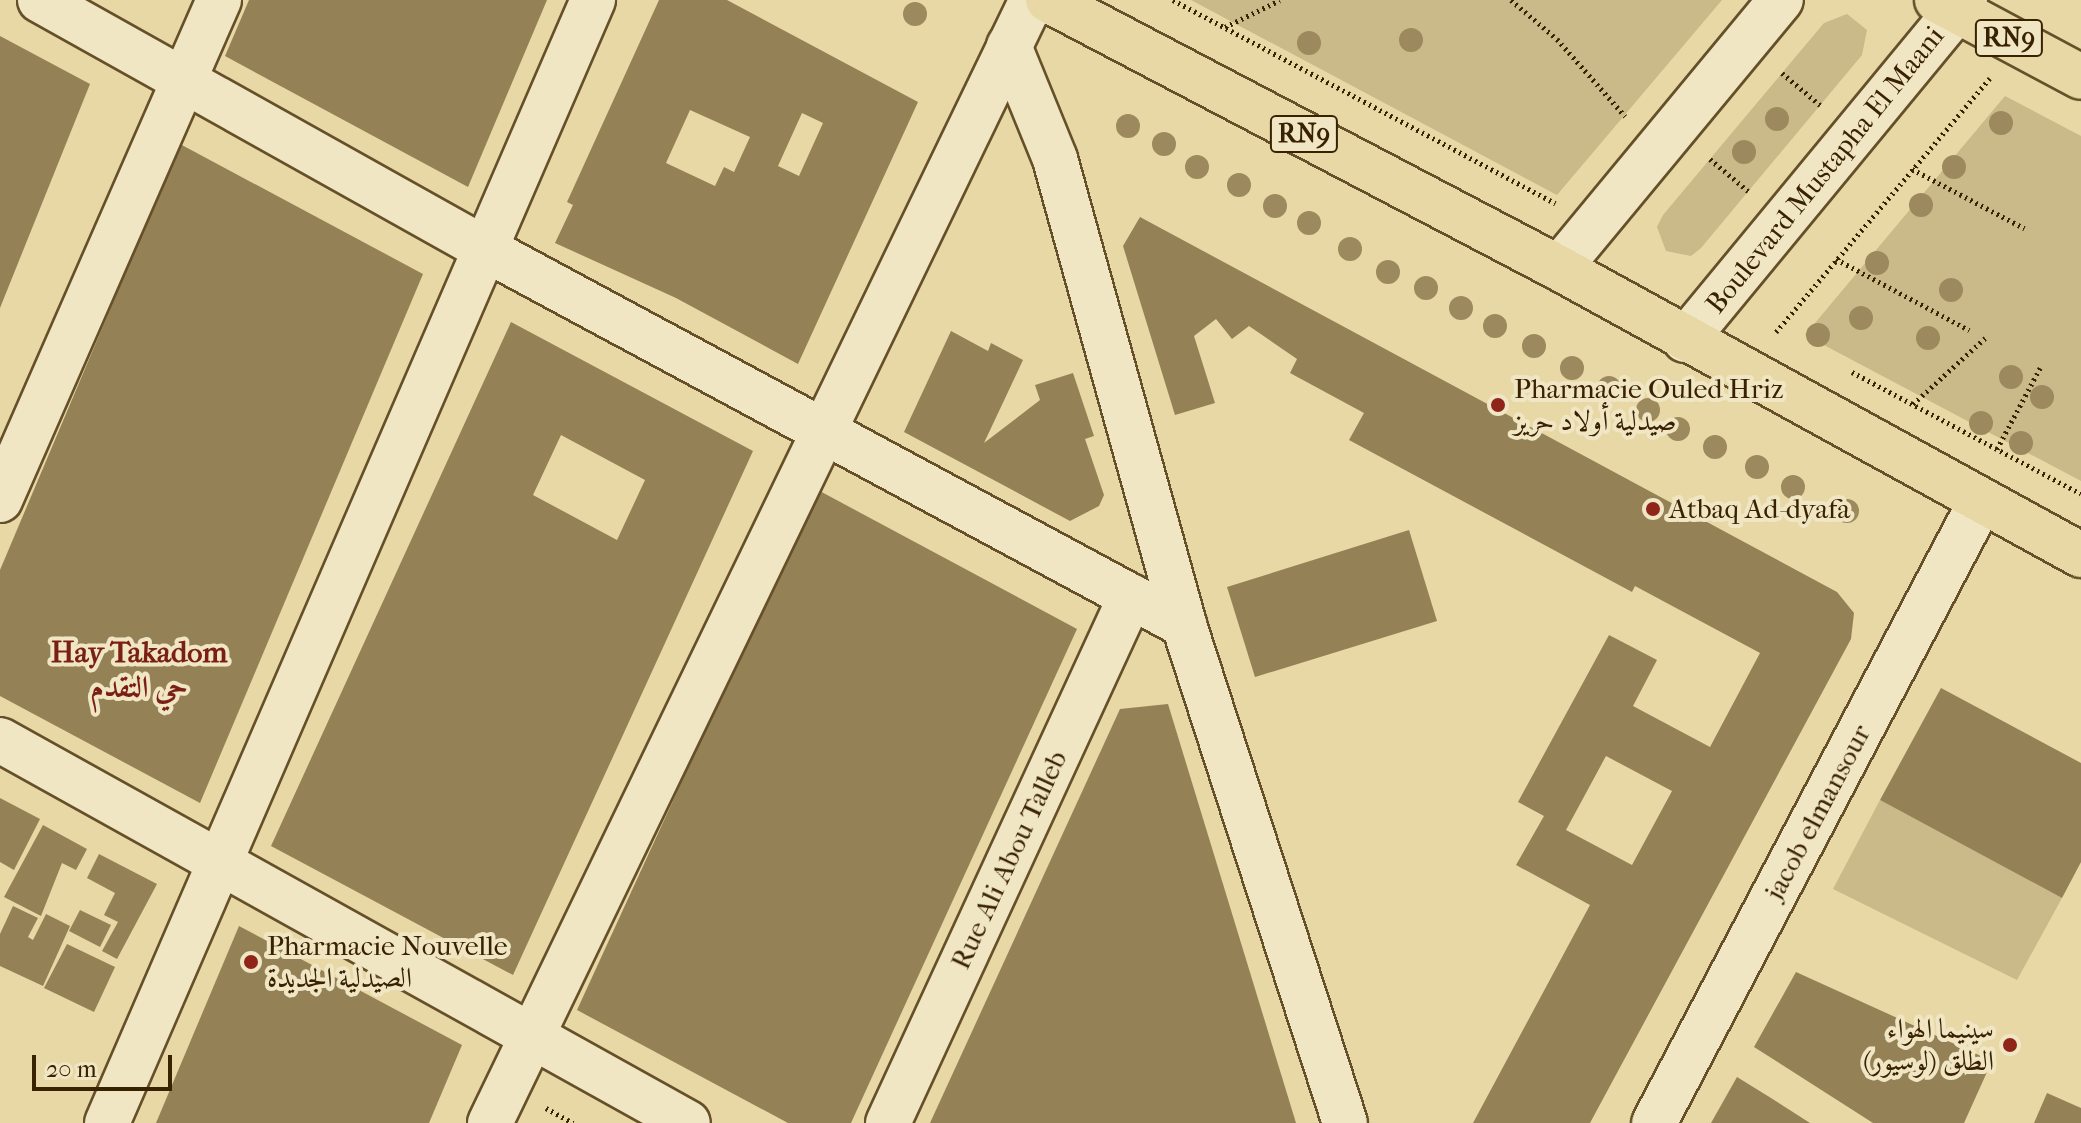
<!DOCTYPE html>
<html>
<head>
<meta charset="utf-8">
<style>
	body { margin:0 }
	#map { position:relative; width:2081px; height:1123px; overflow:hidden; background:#e8d8a5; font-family:"IM FELL French Canon",Amiri,serif }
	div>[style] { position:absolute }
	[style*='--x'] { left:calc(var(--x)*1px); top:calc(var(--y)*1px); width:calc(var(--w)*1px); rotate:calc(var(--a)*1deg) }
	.green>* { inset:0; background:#cab989 }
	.building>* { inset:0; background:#948156 }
	.path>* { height:5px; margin-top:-2.5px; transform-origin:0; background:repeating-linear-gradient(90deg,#392200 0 2px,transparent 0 6px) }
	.roads { filter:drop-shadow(2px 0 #655029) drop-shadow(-2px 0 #655029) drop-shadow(0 2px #655029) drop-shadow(0 -2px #655029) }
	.minor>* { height:44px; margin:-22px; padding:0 22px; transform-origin:22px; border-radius:22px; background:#f0e6c4 }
	.tertiary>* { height:44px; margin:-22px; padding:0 22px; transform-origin:22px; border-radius:22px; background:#f0e6c4 }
	.primary>* { height:44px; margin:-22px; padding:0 22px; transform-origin:22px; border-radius:22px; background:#e8d8a5 }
	.trees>* { width:24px; height:24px; margin:-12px; border-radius:50%; background:#9c895d }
	.dots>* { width:22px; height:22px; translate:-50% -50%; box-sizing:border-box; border:4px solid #f0e6c4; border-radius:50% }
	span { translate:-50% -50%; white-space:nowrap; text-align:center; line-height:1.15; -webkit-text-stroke:8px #f0e6c4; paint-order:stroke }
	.shield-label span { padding:2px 6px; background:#f0e6c4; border:2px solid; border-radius:6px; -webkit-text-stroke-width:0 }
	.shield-label { font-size:26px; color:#392200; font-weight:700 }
	.street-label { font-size:28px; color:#392200 }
	.poi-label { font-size:28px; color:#392200 }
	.left { translate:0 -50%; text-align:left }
	.right { translate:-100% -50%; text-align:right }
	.neighbourhood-label { font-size:30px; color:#7a1f14; font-weight:700 }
	.scale { position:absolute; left:32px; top:1055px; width:140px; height:36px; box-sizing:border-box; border:4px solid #392200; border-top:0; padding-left:10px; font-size:24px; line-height:28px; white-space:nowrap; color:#392200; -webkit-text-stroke:6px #f0e6c4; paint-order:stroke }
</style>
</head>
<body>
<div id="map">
	<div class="green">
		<i style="clip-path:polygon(1191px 0,1722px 0,1557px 195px)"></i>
		<i style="clip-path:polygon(1847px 14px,1867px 30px,1862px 55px,1701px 248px,1691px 256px,1666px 251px,1657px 227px,1663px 215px,1824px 23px)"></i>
		<i style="clip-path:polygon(2005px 96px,2081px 136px,2081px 481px,1805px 335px)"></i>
		<i style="clip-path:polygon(1880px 800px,2062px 898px,2017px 980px,1833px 889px)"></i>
	</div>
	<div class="building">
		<i style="clip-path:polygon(249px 0,547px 0,468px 187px,225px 56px)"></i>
		<i style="clip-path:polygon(evenodd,659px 0,727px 0,918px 102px,798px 364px,676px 298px,555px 243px,573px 205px,567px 202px,659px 0,690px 110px,750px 137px,734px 172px,724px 167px,715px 186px,666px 163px,690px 110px,659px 0,802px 113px,823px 123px,799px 176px,778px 166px,802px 113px)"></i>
		<i style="clip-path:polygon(0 36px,90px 84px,0 308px)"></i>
		<i style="clip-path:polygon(180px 144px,423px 274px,200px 803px,0 696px,0 570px)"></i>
		<i style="clip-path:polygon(evenodd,1140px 217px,1837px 592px,1854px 613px,1851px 639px,1590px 1123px,1473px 1123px,1590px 905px,1516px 865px,1544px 816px,1518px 802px,1609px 635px,1657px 660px,1633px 706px,1710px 747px,1760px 653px,1635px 586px,1632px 592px,1349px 440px,1364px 413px,1290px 373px,1297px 359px,1249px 326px,1232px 339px,1216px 319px,1194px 336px,1215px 403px,1175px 415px,1123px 246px,1140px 217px,1606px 756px,1672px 791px,1632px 865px,1566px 830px,1606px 756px)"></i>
		<i style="clip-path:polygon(evenodd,511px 322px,753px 451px,513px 975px,271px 846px,511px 322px,561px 435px,645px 480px,617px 540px,533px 495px,561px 435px)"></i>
		<i style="clip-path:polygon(951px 331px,988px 351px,991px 343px,1023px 360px,984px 443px,1040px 400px,1035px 385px,1073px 373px,1094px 436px,1085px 439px,1104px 495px,1099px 506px,1070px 521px,904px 432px)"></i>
		<i style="clip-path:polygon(816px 489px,1077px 629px,851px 1123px,788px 1123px,577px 1010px)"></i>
		<i style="clip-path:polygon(1409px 530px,1437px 621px,1255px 677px,1227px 587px)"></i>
		<i style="clip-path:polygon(1941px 688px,2081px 763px,2081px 862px,2062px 898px,1880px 800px)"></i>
		<i style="clip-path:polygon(1168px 704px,1296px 1123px,930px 1123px,1120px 709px)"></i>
		<i style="clip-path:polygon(0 798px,40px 819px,14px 870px,0 862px)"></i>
		<i style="clip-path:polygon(43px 825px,87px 849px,76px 870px,62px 863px,41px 916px,4px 897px)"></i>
		<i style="clip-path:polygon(99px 854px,157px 884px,117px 959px,102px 951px,118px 922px,104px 915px,115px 893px,87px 878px)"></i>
		<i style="clip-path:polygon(13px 906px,38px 918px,28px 937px,33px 940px,46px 914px,70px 926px,43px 986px,0 966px,0 934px)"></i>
		<i style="clip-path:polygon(80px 910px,111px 925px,100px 947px,69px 931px)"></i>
		<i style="clip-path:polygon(239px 926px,462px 1045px,429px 1123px,156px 1123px)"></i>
		<i style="clip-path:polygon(67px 944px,115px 967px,94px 1012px,44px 988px)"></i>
		<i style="clip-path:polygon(1796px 972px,1992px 1061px,1964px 1123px,1873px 1123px,1754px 1047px)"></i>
		<i style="clip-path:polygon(1737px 1077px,1771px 1098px,1810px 1123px,1711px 1123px)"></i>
		<i style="clip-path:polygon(2047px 1093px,2081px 1108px,2081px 1123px,2034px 1123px)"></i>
	</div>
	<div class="path">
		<i style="--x:1173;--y:0;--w:433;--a:28"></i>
		<i style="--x:1511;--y:0;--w:60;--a:40.3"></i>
		<i style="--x:1557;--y:39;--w:103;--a:48.6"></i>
		<i style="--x:1225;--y:27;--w:61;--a:-26.1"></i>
		<i style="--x:1782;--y:73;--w:50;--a:40.1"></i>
		<i style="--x:1710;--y:159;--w:50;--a:40.1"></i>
		<i style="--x:1912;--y:169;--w:127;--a:27.8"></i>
		<i style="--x:1836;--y:259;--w:151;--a:28.1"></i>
		<i style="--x:1776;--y:332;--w:332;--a:-49.9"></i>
		<i style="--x:1852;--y:372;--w:259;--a:28"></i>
		<i style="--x:1913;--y:404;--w:98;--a:-42.5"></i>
		<i style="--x:1997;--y:449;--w:92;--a:-62"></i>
		<i style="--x:546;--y:1108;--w:31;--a:29"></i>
	</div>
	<div class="roads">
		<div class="minor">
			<i style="--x:40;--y:0;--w:510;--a:29.23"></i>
			<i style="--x:485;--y:249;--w:794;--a:28.28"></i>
			<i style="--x:1009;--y:46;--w:122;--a:67.8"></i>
			<i style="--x:1055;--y:159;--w:484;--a:74.5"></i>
			<i style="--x:1184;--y:625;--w:523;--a:72.08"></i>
			<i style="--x:0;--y:500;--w:546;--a:-66.35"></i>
			<i style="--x:0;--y:740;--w:787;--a:29.1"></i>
			<i style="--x:107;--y:1123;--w:1224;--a:-66.6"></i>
			<i style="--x:490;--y:1123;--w:1247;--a:-64.24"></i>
			<i style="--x:888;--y:1123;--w:580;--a:-65.25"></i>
			<i style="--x:1654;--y:1123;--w:703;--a:-62.27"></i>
		</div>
		<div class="tertiary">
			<i style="--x:1559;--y:268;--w:348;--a:-50.4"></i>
			<i style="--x:1685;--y:340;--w:440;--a:-50.5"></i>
		</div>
		<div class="primary">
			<i style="--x:1048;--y:0;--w:577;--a:27.68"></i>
			<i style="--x:1559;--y:268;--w:596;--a:28.8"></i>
			<i style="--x:1937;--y:0;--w:163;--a:28.1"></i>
		</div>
	</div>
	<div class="trees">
		<i style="left:915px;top:14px"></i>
		<i style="left:1411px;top:40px"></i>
		<i style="left:1309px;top:43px"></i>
		<i style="left:1777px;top:119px"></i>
		<i style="left:2001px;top:123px"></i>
		<i style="left:1128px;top:126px"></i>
		<i style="left:1164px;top:144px"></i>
		<i style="left:1744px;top:152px"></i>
		<i style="left:1197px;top:167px"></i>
		<i style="left:1954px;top:167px"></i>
		<i style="left:1239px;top:185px"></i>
		<i style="left:1921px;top:205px"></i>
		<i style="left:1275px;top:206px"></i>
		<i style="left:1309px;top:223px"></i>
		<i style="left:1350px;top:249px"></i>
		<i style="left:1877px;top:263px"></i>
		<i style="left:1388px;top:272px"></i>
		<i style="left:1426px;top:288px"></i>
		<i style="left:1951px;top:290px"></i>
		<i style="left:1461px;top:308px"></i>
		<i style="left:1861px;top:318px"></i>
		<i style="left:1495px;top:326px"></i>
		<i style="left:1818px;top:335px"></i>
		<i style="left:1928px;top:338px"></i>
		<i style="left:1534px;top:346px"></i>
		<i style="left:1572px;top:368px"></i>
		<i style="left:2011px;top:377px"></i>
		<i style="left:1609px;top:388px"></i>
		<i style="left:2042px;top:397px"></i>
		<i style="left:1648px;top:410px"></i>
		<i style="left:1981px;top:423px"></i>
		<i style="left:1678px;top:429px"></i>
		<i style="left:2021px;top:443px"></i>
		<i style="left:1715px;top:447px"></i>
		<i style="left:1757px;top:467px"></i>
		<i style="left:1793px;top:487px"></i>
		<i style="left:1847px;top:511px"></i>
	</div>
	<div class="dots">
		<i style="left:1498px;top:405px;background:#8f2418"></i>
		<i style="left:1653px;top:509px;background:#8f2418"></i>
		<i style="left:251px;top:962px;background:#8f2418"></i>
		<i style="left:2010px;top:1045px;background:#8f2418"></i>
	</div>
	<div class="shield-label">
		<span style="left:2009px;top:38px">RN9</span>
		<span style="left:1304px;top:134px">RN9</span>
	</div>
	<div class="street-label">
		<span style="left:1825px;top:170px;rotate:-51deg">Boulevard Mustapha El Maani</span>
		<span style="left:1818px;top:812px;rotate:-62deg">jacob elmansour</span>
		<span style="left:1009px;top:860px;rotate:-65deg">Rue Ali Abou Talleb</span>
	</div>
	<div class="poi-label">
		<span class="left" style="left:1514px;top:405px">Pharmacie Ouled Hriz<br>صيدلية أولاد حريز</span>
		<span class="left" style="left:1669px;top:509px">Atbaq Ad-dyafa</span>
		<span class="left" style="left:267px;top:962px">Pharmacie Nouvelle<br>الصيدلية الجديدة</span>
		<span class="right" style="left:1994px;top:1045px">سينيما الهواء<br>الطلق (لوسيور)</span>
	</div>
	<div class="neighbourhood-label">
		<span style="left:139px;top:670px">Hay Takadom<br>حي التقدم</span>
	</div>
	<div class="scale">20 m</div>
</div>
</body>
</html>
